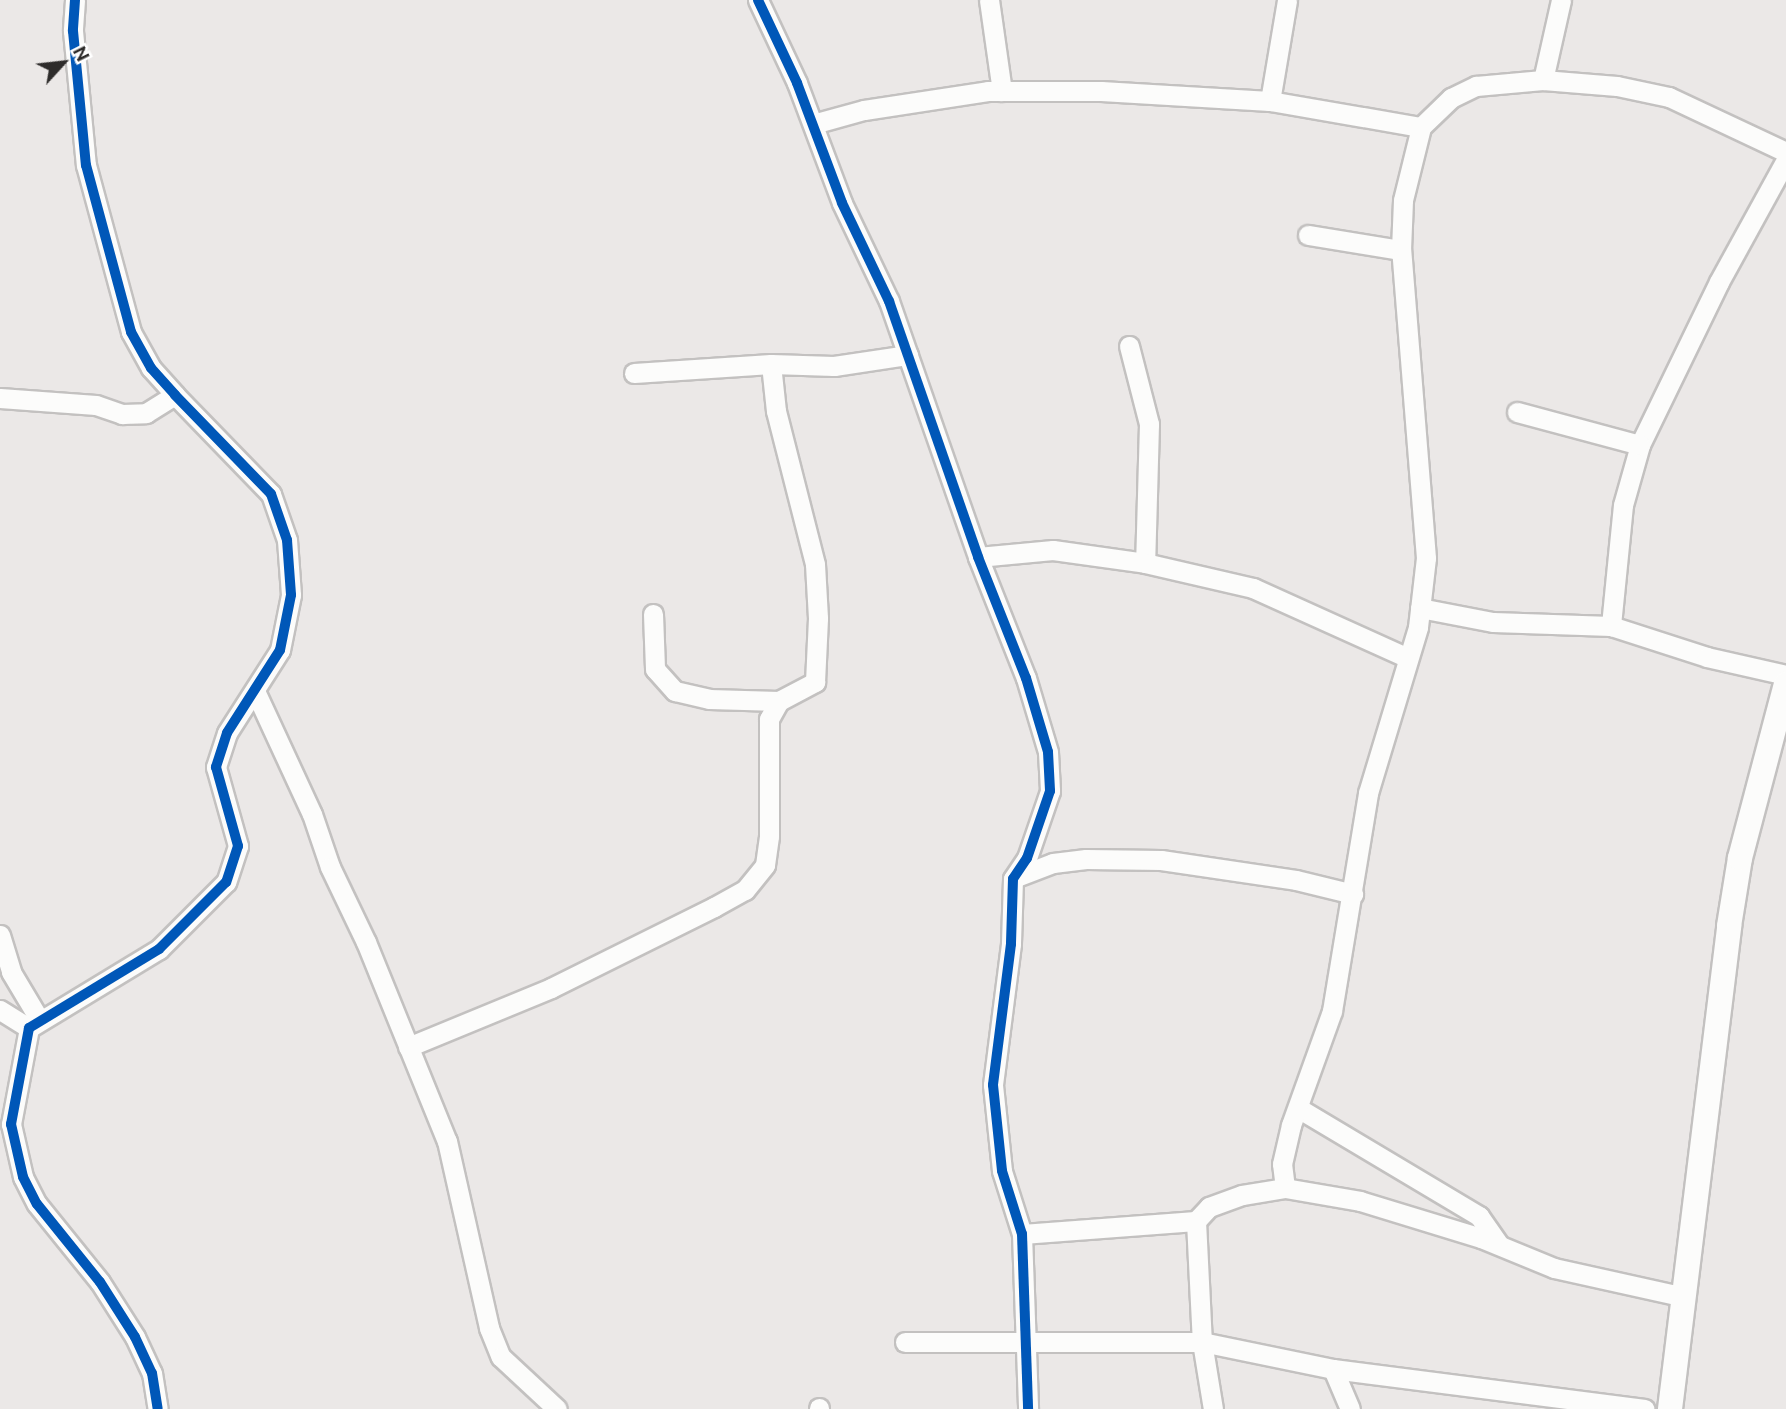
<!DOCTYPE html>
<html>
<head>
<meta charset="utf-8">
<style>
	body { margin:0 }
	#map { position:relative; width:1786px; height:1409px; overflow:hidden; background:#ebe8e7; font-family:Ubuntu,sans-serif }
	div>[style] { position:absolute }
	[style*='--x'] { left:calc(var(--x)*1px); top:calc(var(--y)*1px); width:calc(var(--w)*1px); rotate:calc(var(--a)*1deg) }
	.roads { filter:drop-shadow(2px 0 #c3c1c0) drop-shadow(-2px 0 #c3c1c0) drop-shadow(0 2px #c3c1c0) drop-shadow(0 -2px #c3c1c0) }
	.minor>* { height:19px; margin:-9.5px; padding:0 9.5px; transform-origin:9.5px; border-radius:9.5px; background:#fcfcfb }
	.major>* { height:24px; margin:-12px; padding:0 12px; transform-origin:12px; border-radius:12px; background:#fcfcfb }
	.cycleway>* { height:10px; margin:-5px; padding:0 5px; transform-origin:5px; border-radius:5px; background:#0057b8 }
	span { translate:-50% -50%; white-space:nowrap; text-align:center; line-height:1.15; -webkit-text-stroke:5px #fff; paint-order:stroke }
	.north { position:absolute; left:28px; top:28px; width:70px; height:70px; -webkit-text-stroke:5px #fff; paint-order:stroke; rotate:63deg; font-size:19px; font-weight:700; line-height:28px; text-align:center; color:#2e2c2b }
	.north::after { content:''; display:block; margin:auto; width:24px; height:32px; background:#2e2c2b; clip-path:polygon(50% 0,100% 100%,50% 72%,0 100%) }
</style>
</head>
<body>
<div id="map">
	<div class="roads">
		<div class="minor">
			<i style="--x:75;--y:0;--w:31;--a:94"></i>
			<i style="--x:73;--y:31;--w:135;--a:84.5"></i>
			<i style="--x:86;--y:165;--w:173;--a:74.9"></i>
			<i style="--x:131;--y:332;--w:41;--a:60.9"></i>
			<i style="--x:151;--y:368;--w:36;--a:48"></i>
			<i style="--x:175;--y:395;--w:138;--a:45.9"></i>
			<i style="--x:271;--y:494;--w:49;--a:70.8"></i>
			<i style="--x:287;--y:540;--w:55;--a:85.8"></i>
			<i style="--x:291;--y:595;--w:56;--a:101.3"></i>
			<i style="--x:280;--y:650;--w:98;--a:122.6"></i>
			<i style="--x:227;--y:733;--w:36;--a:108"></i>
			<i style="--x:216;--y:767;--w:82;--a:74.4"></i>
			<i style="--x:238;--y:846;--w:38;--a:108"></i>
			<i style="--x:226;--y:882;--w:95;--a:135"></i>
			<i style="--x:159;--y:949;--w:152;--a:148.7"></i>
			<i style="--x:29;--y:1028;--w:98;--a:100.6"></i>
			<i style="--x:11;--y:1124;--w:54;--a:77.2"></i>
			<i style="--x:23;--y:1177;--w:30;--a:63"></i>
			<i style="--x:37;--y:1204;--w:100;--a:51.1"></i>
			<i style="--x:100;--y:1282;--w:65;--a:57.5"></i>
			<i style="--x:135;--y:1337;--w:40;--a:65"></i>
			<i style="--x:152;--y:1373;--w:36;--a:81"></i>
			<i style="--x:758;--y:0;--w:92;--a:64.8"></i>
			<i style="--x:797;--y:83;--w:128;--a:69.4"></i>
			<i style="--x:842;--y:203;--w:109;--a:64.4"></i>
			<i style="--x:889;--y:301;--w:271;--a:70.8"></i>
			<i style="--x:978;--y:557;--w:130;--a:68.4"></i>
			<i style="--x:1026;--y:678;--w:77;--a:73.4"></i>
			<i style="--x:1048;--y:752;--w:39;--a:87"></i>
			<i style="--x:1050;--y:791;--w:71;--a:108.9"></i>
			<i style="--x:1027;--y:858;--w:25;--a:124"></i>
			<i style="--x:1013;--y:879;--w:65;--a:91.8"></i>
			<i style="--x:1011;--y:944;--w:142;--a:97.3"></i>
			<i style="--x:993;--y:1085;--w:86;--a:84"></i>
			<i style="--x:1002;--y:1171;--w:66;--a:72.4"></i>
			<i style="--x:1022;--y:1234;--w:175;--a:88"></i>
			<i style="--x:989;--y:0;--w:92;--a:81.9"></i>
			<i style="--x:1543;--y:80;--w:82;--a:-77.3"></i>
			<i style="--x:1270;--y:101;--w:102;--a:-80.4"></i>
			<i style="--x:813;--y:124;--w:53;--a:-15.4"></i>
			<i style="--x:864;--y:110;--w:125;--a:-8.7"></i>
			<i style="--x:988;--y:91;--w:113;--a:0"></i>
			<i style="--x:1101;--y:91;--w:169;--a:3.4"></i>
			<i style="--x:1270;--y:101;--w:153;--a:9.8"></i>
			<i style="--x:1786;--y:160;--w:139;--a:118.8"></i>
			<i style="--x:1719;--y:282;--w:181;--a:115.9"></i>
			<i style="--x:1640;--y:445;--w:62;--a:105.8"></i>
			<i style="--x:1623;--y:505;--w:122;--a:95.7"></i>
			<i style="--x:1611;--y:626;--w:101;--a:17.9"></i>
			<i style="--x:1707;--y:657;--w:81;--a:12.8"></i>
			<i style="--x:1308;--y:235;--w:94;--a:9.2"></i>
			<i style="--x:1129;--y:346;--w:81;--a:75.6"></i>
			<i style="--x:1149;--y:424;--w:139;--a:91.6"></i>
			<i style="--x:634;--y:373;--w:137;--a:-3.8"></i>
			<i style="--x:771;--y:364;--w:63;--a:1.8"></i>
			<i style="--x:834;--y:366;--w:75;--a:-8.5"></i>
			<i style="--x:0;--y:398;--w:96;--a:4.2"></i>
			<i style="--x:96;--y:405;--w:28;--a:19"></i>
			<i style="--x:122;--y:414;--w:24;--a:-2"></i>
			<i style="--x:146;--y:413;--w:34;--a:-32"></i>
			<i style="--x:1517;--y:412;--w:127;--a:15"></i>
			<i style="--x:978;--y:557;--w:75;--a:-5.3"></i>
			<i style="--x:1053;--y:550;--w:93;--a:8"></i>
			<i style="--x:1145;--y:563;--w:111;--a:13"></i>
			<i style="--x:1253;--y:588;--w:168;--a:24.3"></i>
			<i style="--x:1420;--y:608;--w:74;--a:10.9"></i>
			<i style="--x:1493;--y:622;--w:118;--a:1.9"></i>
			<i style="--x:653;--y:614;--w:55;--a:87.9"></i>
			<i style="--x:655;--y:669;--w:30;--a:48"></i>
			<i style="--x:675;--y:691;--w:35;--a:13"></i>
			<i style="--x:709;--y:699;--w:70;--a:1.6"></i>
			<i style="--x:256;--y:693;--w:133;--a:65.2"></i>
			<i style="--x:312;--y:814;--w:56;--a:71.2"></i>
			<i style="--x:330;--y:867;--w:83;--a:64.4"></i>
			<i style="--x:366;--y:942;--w:215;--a:67.9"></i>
			<i style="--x:447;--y:1141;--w:192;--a:77.3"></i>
			<i style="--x:489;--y:1328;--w:31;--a:68"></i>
			<i style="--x:501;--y:1357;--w:76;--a:42.9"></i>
			<i style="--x:1014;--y:878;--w:42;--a:-21"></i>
			<i style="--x:1053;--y:863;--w:33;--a:-7"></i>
			<i style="--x:1086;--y:859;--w:75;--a:0.8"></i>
			<i style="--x:1161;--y:860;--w:136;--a:8.4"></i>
			<i style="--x:1296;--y:880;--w:59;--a:13.8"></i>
			<i style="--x:0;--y:935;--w:39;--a:73"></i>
			<i style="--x:11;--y:972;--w:55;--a:59.2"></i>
			<i style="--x:0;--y:1010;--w:34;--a:32"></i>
			<i style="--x:408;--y:1047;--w:155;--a:-22.4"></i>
			<i style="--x:551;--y:988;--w:182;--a:-26.4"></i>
			<i style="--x:714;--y:907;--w:35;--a:-29"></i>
			<i style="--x:745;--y:890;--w:32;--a:-51"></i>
			<i style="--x:765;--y:865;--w:29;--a:-82"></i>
			<i style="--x:769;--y:836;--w:117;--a:-90"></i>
			<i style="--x:769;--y:719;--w:21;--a:-61"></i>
			<i style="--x:779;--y:701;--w:41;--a:-27.8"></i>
			<i style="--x:815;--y:682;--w:64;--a:-87.3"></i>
			<i style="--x:818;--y:618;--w:54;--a:-93.2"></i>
			<i style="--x:815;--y:564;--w:158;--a:-104.3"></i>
			<i style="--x:776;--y:411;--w:47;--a:-96.1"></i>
			<i style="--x:1298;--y:1108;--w:211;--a:30.8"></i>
			<i style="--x:1479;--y:1216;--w:35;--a:55"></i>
			<i style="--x:1285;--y:1188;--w:24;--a:-97"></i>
			<i style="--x:1282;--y:1164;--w:40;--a:-77"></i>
			<i style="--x:1291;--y:1125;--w:121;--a:-70.2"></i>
			<i style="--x:1332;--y:1011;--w:221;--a:-80.6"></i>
			<i style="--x:1368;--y:793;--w:173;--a:-73.2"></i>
			<i style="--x:1418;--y:627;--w:69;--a:-83.4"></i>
			<i style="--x:1426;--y:558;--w:309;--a:-94.6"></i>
			<i style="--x:1401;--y:250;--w:50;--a:-87.7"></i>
			<i style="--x:1403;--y:200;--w:75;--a:-76.1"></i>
			<i style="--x:1421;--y:127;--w:42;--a:-44"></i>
			<i style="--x:1451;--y:98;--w:28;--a:-26"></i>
			<i style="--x:1476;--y:86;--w:67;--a:-5.1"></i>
			<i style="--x:1543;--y:80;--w:74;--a:4.6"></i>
			<i style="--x:1617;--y:86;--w:53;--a:11.9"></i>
			<i style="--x:1669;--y:97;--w:129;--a:25.2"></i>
			<i style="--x:1196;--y:1221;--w:121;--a:87.2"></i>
			<i style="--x:1202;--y:1342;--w:68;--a:80.7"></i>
			<i style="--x:1022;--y:1234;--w:174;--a:-4.3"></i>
			<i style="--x:1196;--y:1221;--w:19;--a:-47"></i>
			<i style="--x:1209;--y:1207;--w:35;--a:-20"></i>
			<i style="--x:1242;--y:1195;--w:44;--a:-9.2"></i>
			<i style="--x:1285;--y:1188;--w:76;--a:9.8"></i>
			<i style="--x:1360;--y:1201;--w:127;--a:17"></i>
			<i style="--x:1481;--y:1238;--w:79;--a:22.3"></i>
			<i style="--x:1554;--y:1268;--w:134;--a:12.5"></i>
			<i style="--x:905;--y:1342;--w:297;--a:0"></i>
			<i style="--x:1202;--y:1342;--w:134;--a:11.6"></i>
			<i style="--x:1333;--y:1369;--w:314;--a:7.3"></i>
			<i style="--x:1333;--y:1369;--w:43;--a:67"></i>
			<i style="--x:819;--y:1408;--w:1;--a:90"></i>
		</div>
		<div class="major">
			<i style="--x:1670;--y:1409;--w:487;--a:-83"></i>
			<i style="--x:1729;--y:926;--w:69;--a:-80.8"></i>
			<i style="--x:1740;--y:858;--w:180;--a:-75.2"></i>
		</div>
	</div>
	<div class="cycleway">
		<i style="--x:75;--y:0;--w:31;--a:94"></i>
		<i style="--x:73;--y:31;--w:135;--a:84.5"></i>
		<i style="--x:86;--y:165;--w:173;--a:74.9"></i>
		<i style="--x:131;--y:332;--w:41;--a:60.9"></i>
		<i style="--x:151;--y:368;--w:36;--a:48"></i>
		<i style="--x:175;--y:395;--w:138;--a:45.9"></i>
		<i style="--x:271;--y:494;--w:49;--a:70.8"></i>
		<i style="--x:287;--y:540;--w:55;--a:85.8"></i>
		<i style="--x:291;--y:595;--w:56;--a:101.3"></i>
		<i style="--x:280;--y:650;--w:98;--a:122.6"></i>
		<i style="--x:227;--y:733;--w:36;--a:108"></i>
		<i style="--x:216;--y:767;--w:82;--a:74.4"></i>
		<i style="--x:238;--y:846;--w:38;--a:108"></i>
		<i style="--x:226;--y:882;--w:95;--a:135"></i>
		<i style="--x:159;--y:949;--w:152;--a:148.7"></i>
		<i style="--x:29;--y:1028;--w:98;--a:100.6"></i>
		<i style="--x:11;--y:1124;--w:54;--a:77.2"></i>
		<i style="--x:23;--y:1177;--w:30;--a:63"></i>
		<i style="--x:37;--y:1204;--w:100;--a:51.1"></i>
		<i style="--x:100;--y:1282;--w:65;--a:57.5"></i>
		<i style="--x:135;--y:1337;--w:40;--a:65"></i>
		<i style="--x:152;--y:1373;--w:36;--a:81"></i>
		<i style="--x:758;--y:0;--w:92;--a:64.8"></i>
		<i style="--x:797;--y:83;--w:128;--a:69.4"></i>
		<i style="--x:842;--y:203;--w:109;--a:64.4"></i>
		<i style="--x:889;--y:301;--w:271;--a:70.8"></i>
		<i style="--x:978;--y:557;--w:130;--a:68.4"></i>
		<i style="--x:1026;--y:678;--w:77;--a:73.4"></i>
		<i style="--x:1048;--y:752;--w:39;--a:87"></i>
		<i style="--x:1050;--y:791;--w:71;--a:108.9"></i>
		<i style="--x:1027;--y:858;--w:25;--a:124"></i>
		<i style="--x:1013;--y:879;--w:65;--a:91.8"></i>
		<i style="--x:1011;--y:944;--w:142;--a:97.3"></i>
		<i style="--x:993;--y:1085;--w:86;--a:84"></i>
		<i style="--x:1002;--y:1171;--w:66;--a:72.4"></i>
		<i style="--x:1022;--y:1234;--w:175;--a:88"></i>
	</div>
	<div class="north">N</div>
</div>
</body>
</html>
